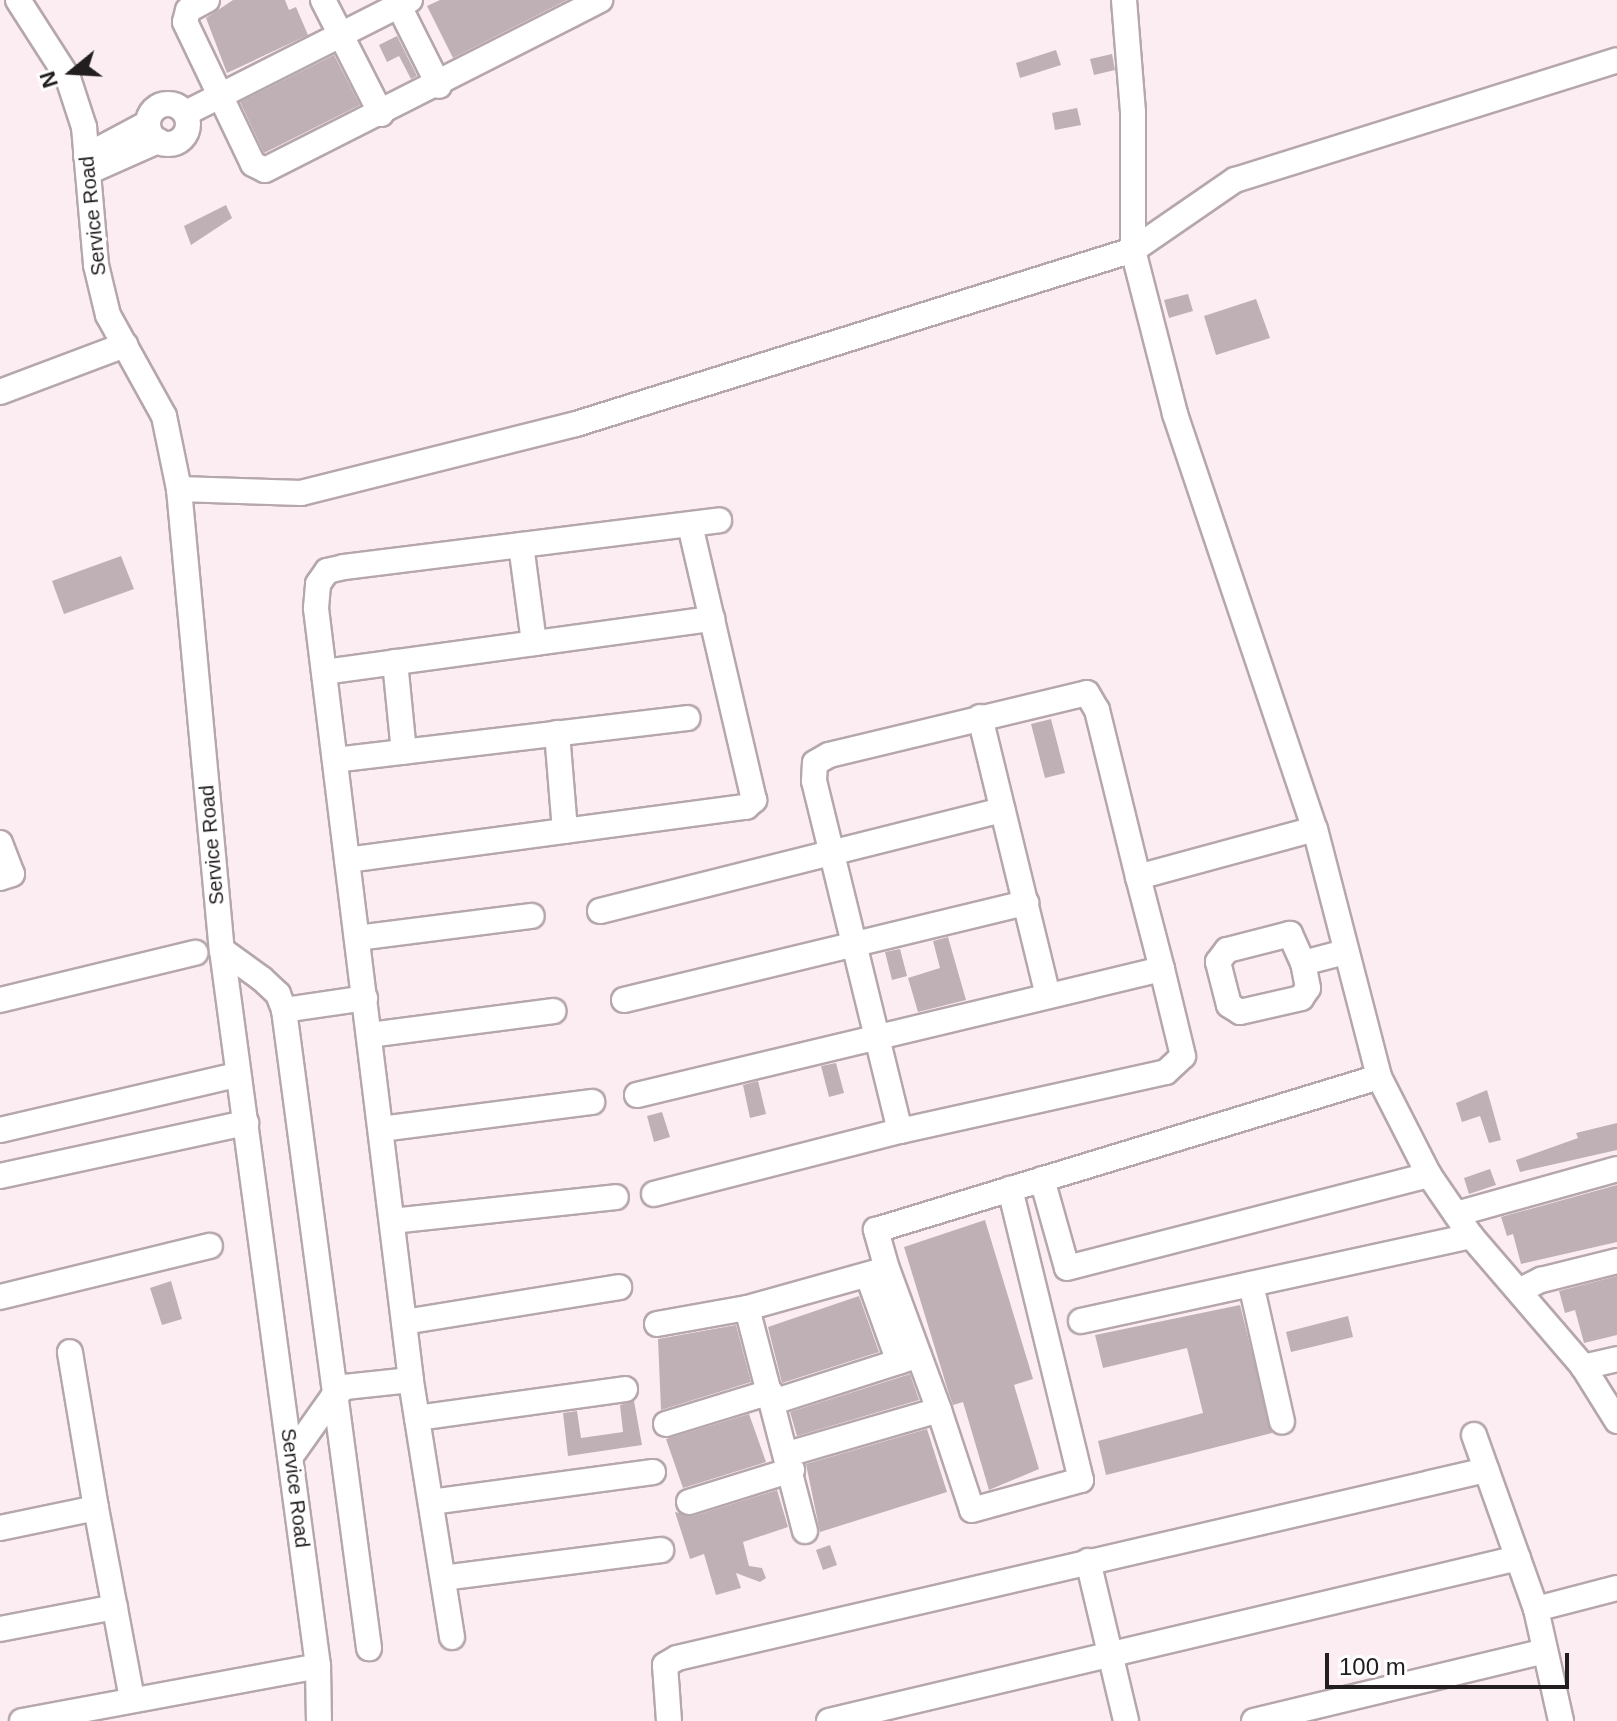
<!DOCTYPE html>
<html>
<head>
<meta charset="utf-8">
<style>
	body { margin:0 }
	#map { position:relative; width:1617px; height:1721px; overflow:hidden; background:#fcedf2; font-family:Arial,sans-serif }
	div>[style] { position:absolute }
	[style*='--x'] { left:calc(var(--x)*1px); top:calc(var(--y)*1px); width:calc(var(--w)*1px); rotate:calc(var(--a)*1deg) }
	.building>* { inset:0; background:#beb0b5 }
	.roads { filter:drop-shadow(2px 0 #b5a7ac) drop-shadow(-2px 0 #b5a7ac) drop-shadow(0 2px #b5a7ac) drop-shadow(0 -2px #b5a7ac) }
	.minor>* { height:24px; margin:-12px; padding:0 12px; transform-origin:12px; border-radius:12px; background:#fff }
	.minor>.ring { margin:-12px; padding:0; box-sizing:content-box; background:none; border:24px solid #fff; border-radius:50% }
	span { translate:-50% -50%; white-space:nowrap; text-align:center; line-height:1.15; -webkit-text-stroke:6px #fff; paint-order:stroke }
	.street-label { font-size:20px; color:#221d1f }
	.north { position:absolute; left:32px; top:32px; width:80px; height:80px; -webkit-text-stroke:6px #fff; paint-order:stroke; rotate:252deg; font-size:22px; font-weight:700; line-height:32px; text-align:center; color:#221d1f }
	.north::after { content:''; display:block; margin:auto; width:28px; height:36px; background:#221d1f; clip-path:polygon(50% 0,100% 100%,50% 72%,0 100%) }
	.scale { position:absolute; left:1325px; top:1653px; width:244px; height:36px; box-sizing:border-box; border:4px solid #221d1f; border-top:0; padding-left:10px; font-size:24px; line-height:28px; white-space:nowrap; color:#221d1f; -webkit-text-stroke:6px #fff; paint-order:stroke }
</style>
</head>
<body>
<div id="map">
	<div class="building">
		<i style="clip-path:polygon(233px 0,285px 0,289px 10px,296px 7px,308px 35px,227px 73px,206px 18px)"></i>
		<i style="clip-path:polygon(440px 0,567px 0,453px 58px,427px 6px)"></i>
		<i style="clip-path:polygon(397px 36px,417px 76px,411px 79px,399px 56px,387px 62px,379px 45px)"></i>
		<i style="clip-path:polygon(1056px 50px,1061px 65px,1020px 78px,1016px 63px)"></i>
		<i style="clip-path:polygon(1112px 54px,1115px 70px,1094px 75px,1090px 59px)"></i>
		<i style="clip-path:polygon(334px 55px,360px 105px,264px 153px,240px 102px)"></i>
		<i style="clip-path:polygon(1077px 108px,1081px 125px,1055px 130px,1052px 113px)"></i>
		<i style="clip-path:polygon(226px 205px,232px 218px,191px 245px,184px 226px)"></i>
		<i style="clip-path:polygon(1188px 294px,1193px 311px,1169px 318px,1164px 300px)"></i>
		<i style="clip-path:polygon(1256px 299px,1270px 338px,1216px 355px,1204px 316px)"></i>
		<i style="clip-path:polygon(121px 556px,134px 589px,64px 614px,52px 581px)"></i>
		<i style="clip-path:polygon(1051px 719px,1065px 773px,1045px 778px,1031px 724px)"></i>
		<i style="clip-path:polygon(948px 937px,966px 1000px,918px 1012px,908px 978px,940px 968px,933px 941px)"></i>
		<i style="clip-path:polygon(900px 949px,907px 976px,892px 980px,885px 952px)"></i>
		<i style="clip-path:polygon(836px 1063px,844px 1093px,829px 1097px,821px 1066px)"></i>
		<i style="clip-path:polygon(758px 1081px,766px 1114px,750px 1118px,743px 1085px)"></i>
		<i style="clip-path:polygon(1487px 1090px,1501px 1140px,1489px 1143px,1480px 1116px,1462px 1122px,1456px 1103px)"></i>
		<i style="clip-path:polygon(662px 1112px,670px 1137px,654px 1142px,647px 1116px)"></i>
		<i style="clip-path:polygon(1617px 1123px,1617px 1150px,1520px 1172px,1516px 1160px,1578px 1138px,1576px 1133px)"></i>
		<i style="clip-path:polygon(1490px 1169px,1496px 1185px,1469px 1194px,1464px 1178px)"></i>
		<i style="clip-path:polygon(1617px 1185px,1617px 1242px,1521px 1264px,1513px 1234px,1507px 1236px,1501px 1217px)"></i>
		<i style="clip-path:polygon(985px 1220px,1033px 1379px,1014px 1385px,1039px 1469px,989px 1490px,963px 1402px,953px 1405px,949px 1394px,904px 1247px)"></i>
		<i style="clip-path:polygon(1617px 1276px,1617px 1335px,1584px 1343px,1575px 1310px,1565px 1313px,1559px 1291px)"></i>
		<i style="clip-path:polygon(171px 1281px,182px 1319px,162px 1325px,150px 1288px)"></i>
		<i style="clip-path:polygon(859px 1296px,879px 1352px,782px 1383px,768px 1327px)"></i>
		<i style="clip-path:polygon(1240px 1305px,1272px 1433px,1106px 1475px,1098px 1441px,1203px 1413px,1187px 1348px,1103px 1368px,1095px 1335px)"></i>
		<i style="clip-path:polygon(1348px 1316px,1353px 1337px,1291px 1352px,1286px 1332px)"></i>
		<i style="clip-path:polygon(736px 1325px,751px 1382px,661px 1410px,658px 1339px)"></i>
		<i style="clip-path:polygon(910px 1374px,919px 1400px,797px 1436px,790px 1412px)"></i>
		<i style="clip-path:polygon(634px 1401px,642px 1445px,568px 1456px,563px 1413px,577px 1411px,581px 1438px,623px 1432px,620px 1405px)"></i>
		<i style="clip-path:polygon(749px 1414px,766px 1462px,683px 1488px,666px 1439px)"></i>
		<i style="clip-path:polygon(927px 1429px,947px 1492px,820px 1532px,806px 1464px)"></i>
		<i style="clip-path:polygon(777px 1490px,788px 1527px,743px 1542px,749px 1566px,762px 1568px,766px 1578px,760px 1582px,736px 1573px,741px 1588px,716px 1595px,704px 1554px,690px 1559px,675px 1512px,693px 1516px)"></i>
		<i style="clip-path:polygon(830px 1545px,837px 1565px,823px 1570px,816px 1550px)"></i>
	</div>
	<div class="roads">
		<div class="minor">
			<i style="--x:18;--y:0;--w:93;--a:57.3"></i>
			<i style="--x:68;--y:78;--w:52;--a:71.9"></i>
			<i style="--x:84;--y:127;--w:139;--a:85"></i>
			<i style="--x:96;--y:265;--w:51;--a:76.5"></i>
			<i style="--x:108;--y:315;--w:115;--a:61"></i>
			<i style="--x:164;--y:416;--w:75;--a:78.4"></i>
			<i style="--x:179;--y:489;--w:463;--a:84.7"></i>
			<i style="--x:222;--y:950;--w:722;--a:82.36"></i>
			<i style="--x:318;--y:1666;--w:55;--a:89"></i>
			<i style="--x:207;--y:0;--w:21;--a:152"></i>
			<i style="--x:188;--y:10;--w:12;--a:104"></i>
			<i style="--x:185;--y:22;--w:157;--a:64.4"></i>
			<i style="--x:253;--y:164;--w:13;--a:27"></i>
			<i style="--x:265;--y:170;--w:376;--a:-26.9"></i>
			<i style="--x:323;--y:0;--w:128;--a:63"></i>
			<i style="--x:396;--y:0;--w:96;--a:63.4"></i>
			<i style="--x:1124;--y:0;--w:112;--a:85.4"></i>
			<i style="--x:1133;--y:112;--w:138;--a:90"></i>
			<i style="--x:1133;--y:250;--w:169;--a:75.6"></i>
			<i style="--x:1175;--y:414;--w:438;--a:71.4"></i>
			<i style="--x:1315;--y:829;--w:256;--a:75.5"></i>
			<i style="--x:1379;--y:1077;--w:110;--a:63"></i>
			<i style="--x:1429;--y:1175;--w:74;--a:55.5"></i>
			<i style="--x:1471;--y:1236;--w:170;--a:49.3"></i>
			<i style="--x:1582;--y:1365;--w:66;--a:58"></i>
			<i class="ring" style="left:148px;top:104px;width:16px;height:16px"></i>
			<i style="--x:186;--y:113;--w:251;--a:-26.8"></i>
			<i style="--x:86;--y:156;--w:70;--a:-28"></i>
			<i style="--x:88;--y:172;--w:77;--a:-23.9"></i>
			<i style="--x:0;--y:392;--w:134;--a:-20.6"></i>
			<i style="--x:179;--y:489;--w:122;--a:1.9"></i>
			<i style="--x:301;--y:493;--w:284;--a:-14.1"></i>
			<i style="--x:576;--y:424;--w:584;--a:-17.35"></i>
			<i style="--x:1133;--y:250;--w:124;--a:-34.5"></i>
			<i style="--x:1235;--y:180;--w:400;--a:-17.4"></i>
			<i style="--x:521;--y:545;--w:99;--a:82.4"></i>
			<i style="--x:395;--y:662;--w:90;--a:84.3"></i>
			<i style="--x:324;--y:672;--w:392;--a:-7.8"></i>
			<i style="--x:980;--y:717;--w:287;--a:76.3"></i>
			<i style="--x:557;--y:733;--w:98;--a:85.3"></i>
			<i style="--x:335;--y:760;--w:355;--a:-6.8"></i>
			<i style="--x:0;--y:843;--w:33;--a:69"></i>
			<i style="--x:12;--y:874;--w:13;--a:162"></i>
			<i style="--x:347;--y:860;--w:403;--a:-7.6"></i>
			<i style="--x:746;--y:807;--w:11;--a:-41"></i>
			<i style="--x:754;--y:800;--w:283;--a:-103.1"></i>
			<i style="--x:600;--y:911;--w:415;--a:-14.1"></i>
			<i style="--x:357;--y:938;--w:176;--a:-7.2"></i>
			<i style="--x:222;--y:950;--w:49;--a:35.9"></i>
			<i style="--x:262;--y:979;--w:22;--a:43"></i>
			<i style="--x:278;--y:994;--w:17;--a:69"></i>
			<i style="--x:284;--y:1010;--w:644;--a:82.41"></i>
			<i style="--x:1303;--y:963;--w:32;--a:-114"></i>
			<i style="--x:1290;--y:934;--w:65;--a:165.7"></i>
			<i style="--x:1227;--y:950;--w:15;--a:127"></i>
			<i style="--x:1218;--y:962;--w:44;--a:75.7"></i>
			<i style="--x:1229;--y:1005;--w:13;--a:32"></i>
			<i style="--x:1240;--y:1012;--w:63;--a:-12.9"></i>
			<i style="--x:1301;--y:998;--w:12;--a:-55"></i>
			<i style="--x:1308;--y:988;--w:25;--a:-101"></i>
			<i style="--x:1303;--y:963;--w:43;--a:-14.7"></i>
			<i style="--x:0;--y:1000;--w:201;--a:-13.6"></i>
			<i style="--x:624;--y:1000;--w:414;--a:-13.6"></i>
			<i style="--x:284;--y:1010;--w:82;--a:-8.4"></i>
			<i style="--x:369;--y:1035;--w:186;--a:-7.4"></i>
			<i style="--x:637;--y:1095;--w:540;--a:-13.5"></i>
			<i style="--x:1162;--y:969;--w:95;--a:-104.6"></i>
			<i style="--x:1138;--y:877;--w:183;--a:-15.2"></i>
			<i style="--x:381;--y:1129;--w:213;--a:-7.3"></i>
			<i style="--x:0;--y:1130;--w:242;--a:-13.1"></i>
			<i style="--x:900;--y:1131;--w:360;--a:-103.8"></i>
			<i style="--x:814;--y:781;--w:18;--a:-87"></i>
			<i style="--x:815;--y:763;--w:16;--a:-30"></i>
			<i style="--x:829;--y:755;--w:265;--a:-13.5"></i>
			<i style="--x:1087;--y:693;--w:20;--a:60"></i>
			<i style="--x:1097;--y:710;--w:172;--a:76.2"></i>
			<i style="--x:0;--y:1176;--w:252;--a:-12.2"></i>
			<i style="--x:1042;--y:1179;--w:92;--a:74.3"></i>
			<i style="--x:1067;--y:1268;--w:374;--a:-14.4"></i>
			<i style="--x:654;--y:1194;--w:254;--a:-14.4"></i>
			<i style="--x:900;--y:1131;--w:272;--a:-12.5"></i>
			<i style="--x:1166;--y:1072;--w:23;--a:-43"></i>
			<i style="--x:1183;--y:1056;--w:89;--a:-103.6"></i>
			<i style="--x:1456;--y:1214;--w:167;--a:-15.6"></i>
			<i style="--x:392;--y:1221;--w:225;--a:-6.1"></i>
			<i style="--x:868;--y:1276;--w:91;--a:70.2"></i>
			<i style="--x:1251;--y:1284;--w:141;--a:77.3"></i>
			<i style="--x:1519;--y:1291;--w:25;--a:-27"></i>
			<i style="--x:1541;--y:1280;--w:78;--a:-14"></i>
			<i style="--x:0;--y:1297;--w:216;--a:-13.7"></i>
			<i style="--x:1081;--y:1321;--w:399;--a:-12.3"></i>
			<i style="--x:404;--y:1322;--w:218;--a:-9.2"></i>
			<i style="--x:657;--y:1324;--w:91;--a:-10.1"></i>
			<i style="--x:1583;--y:1367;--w:35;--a:-13"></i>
			<i style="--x:773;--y:1402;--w:153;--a:-17.8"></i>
			<i style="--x:939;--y:1410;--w:105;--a:71.7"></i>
			<i style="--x:972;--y:1510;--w:113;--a:-15.4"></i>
			<i style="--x:1081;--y:1480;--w:300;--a:-103.7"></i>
			<i style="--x:417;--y:1418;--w:210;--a:-7.9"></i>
			<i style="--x:666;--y:1424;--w:109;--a:-17.1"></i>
			<i style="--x:1474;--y:1435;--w:185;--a:70.4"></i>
			<i style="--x:1536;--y:1609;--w:115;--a:77.4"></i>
			<i style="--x:788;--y:1454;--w:157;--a:-16.2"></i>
			<i style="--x:939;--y:1410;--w:150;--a:-110.2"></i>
			<i style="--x:291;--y:1456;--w:72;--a:-54.6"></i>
			<i style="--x:333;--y:1397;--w:16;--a:-40"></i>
			<i style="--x:345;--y:1387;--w:66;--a:-6.1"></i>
			<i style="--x:431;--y:1502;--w:224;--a:-7.7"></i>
			<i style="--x:689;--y:1502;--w:108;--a:-17.3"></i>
			<i style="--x:96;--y:1508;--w:194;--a:79.3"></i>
			<i style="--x:0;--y:1528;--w:98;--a:-11.8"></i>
			<i style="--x:96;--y:1508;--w:158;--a:-99.5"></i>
			<i style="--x:805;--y:1531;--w:230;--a:-104.6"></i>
			<i style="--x:747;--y:1308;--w:145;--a:-15.6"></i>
			<i style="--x:887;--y:1269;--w:41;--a:-105.8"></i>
			<i style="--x:876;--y:1230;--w:526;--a:-16.92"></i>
			<i style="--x:1088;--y:1561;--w:164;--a:76.6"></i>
			<i style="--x:443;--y:1578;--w:220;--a:-7.3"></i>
			<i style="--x:1536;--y:1609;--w:84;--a:-14.5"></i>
			<i style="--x:0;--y:1629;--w:117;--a:-10.8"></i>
			<i style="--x:452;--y:1637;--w:260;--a:-99.1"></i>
			<i style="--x:411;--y:1380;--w:778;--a:-97.02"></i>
			<i style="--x:316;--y:608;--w:24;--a:-85"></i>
			<i style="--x:318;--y:584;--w:16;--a:-55"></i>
			<i style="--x:327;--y:571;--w:17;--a:-13"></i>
			<i style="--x:344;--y:567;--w:378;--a:-7.1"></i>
			<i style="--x:22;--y:1721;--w:301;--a:-10.5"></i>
			<i style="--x:669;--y:1721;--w:56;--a:-94.1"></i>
			<i style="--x:665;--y:1665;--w:14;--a:-30"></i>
			<i style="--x:677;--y:1658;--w:831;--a:-13.08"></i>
			<i style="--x:829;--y:1721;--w:708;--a:-13.31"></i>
			<i style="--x:1254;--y:1721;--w:299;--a:-13.5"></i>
		</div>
	</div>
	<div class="street-label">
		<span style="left:93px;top:216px;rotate:-96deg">Service Road</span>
		<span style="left:212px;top:845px;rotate:-95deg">Service Road</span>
		<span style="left:295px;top:1488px;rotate:83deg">Service Road</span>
	</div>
	<div class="north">N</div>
	<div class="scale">100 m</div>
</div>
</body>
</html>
